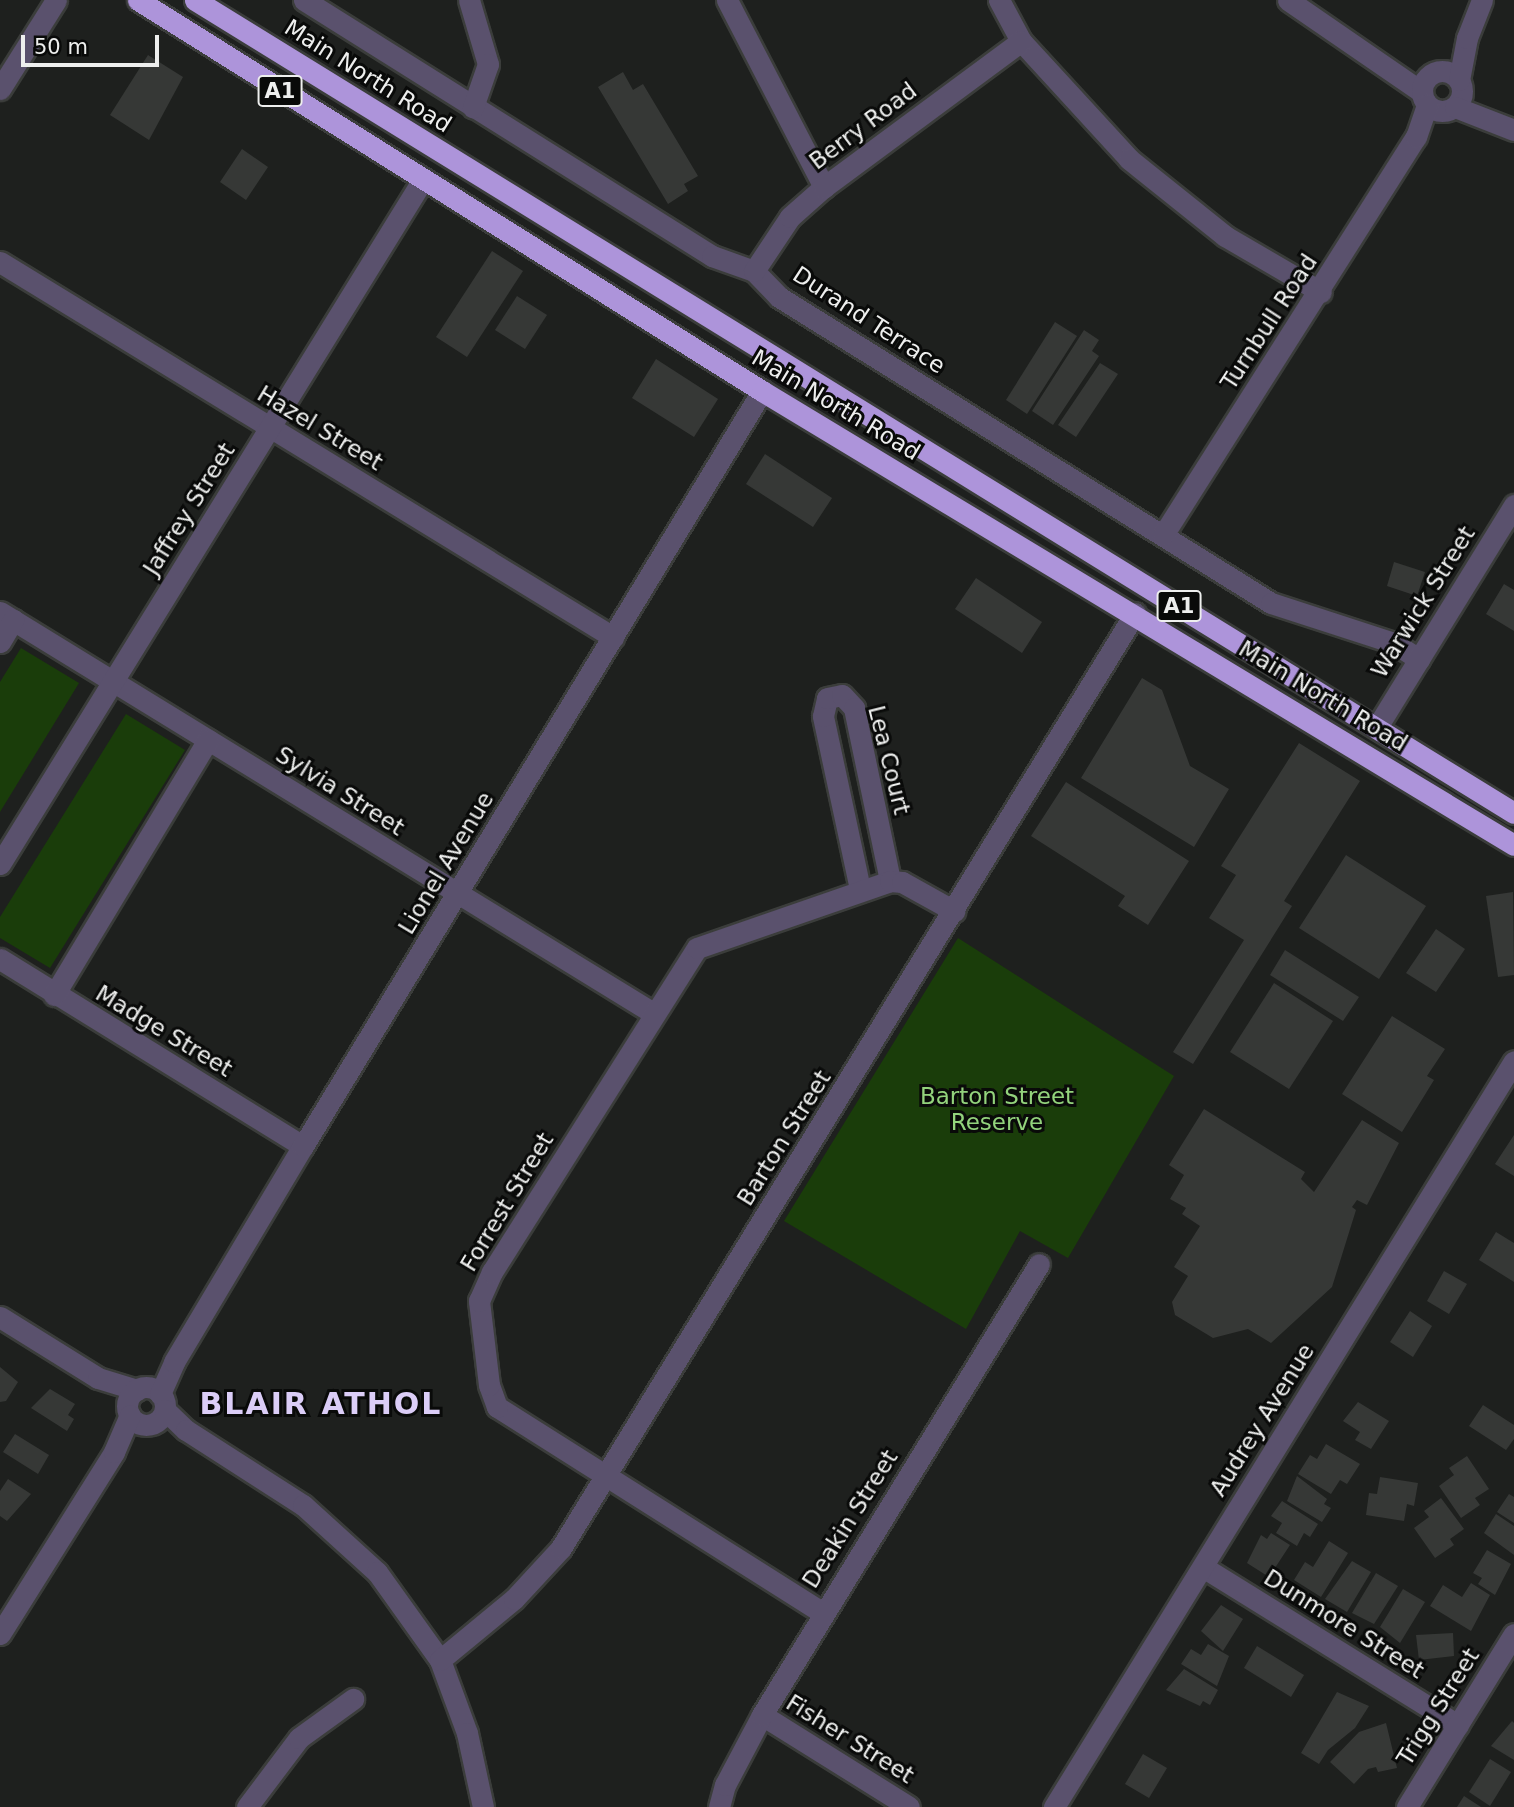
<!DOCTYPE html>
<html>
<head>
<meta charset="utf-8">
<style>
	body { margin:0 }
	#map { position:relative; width:1514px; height:1807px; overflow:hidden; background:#1e201e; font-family:"DejaVu Sans",sans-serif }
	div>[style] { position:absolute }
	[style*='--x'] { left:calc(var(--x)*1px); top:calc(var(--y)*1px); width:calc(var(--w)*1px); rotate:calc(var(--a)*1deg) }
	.green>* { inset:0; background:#1a3d0a }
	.building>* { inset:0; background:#363836 }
	.roads { filter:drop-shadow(2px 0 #3b3d3b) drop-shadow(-2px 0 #3b3d3b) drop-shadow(0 2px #3b3d3b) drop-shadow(0 -2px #3b3d3b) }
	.street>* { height:21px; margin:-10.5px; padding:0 10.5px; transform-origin:10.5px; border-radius:10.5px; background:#5a516d }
	.street>.ring { margin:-10.5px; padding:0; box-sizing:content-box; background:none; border:21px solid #5a516d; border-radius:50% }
	.highway>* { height:21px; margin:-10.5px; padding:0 10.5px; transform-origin:10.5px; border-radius:10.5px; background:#ad94da }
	span { translate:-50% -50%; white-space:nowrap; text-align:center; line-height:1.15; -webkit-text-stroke:6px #090a09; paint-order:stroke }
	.shield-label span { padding:2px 5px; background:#090a09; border:2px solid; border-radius:5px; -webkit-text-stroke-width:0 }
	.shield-label { font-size:21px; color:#eeefee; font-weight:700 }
	.street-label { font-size:23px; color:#eeefee }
	.park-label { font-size:23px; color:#93d37c }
	.district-label { font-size:30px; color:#dbcdf7; font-weight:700; letter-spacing:2px }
	.scale { position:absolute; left:21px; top:35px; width:138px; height:32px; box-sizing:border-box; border:4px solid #eeefee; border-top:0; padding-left:9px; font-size:21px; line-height:24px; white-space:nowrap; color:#eeefee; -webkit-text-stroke:5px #090a09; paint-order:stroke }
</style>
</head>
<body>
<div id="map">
	<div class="green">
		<i style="clip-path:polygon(21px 648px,79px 683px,0 812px,0 682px)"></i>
		<i style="clip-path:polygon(126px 714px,185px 750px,50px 968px,0 938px,0 917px)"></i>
		<i style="clip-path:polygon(958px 938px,1174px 1076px,1068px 1258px,1020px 1231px,966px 1329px,784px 1221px)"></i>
	</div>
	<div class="building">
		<i style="clip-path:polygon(148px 55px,183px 77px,149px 140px,110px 115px)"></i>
		<i style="clip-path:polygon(623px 72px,633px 90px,643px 84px,698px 176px,684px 184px,688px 191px,668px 204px,598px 87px)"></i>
		<i style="clip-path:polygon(242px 149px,268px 167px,246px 200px,220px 182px)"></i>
		<i style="clip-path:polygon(492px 251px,523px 271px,467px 357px,436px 337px)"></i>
		<i style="clip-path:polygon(517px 296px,547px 315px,525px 349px,495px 330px)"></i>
		<i style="clip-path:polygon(1055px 322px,1077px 336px,1027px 414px,1006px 400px)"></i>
		<i style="clip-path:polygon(1084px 330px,1099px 340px,1092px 351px,1099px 356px,1053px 425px,1032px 411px)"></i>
		<i style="clip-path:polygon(656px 359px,718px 399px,694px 437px,632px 398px)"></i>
		<i style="clip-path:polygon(1100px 363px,1118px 374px,1076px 437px,1058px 425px)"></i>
		<i style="clip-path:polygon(765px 454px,832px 498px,813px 527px,746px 484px)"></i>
		<i style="clip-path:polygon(1394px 562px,1425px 572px,1417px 596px,1387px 586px)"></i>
		<i style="clip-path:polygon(976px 578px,1042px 622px,1022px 653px,955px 609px)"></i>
		<i style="clip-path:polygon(1504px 584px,1514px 590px,1514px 631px,1486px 614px)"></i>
		<i style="clip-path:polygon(1142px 678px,1162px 690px,1190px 766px,1229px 789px,1194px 847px,1081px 778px)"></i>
		<i style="clip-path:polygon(1299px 743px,1360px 781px,1284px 901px,1292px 906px,1193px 1064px,1173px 1052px,1244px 940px,1209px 918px,1236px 875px,1221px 866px)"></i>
		<i style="clip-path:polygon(1066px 782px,1189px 861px,1148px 925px,1118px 906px,1125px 896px,1031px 836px)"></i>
		<i style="clip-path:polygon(1346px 855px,1426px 906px,1379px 979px,1299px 928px)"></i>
		<i style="clip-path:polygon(1513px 892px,1514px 975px,1498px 977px,1486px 896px)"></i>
		<i style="clip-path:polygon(1436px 929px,1465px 949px,1436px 992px,1406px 973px)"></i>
		<i style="clip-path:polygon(1285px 950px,1359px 997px,1343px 1021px,1270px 975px)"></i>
		<i style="clip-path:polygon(1274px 983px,1333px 1021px,1289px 1089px,1230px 1052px)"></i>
		<i style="clip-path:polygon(1392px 1016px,1445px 1049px,1427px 1076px,1434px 1080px,1402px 1132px,1342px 1094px)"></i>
		<i style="clip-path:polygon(1204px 1109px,1305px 1172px,1301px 1179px,1314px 1192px,1362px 1120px,1399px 1143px,1367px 1205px,1357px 1200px,1352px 1207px,1356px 1210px,1332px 1287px,1271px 1343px,1248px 1329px,1213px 1338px,1175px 1315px,1172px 1302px,1188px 1276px,1174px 1267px,1200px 1226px,1182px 1214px,1186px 1208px,1170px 1199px,1184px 1175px,1169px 1165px)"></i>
		<i style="clip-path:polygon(1514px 1135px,1514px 1176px,1495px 1164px)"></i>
		<i style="clip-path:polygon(1496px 1232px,1514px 1243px,1514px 1282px,1479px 1260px)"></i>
		<i style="clip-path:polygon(1444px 1271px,1467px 1284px,1449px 1314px,1427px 1301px)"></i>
		<i style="clip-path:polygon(1410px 1311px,1432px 1326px,1413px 1357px,1390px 1342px)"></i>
		<i style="clip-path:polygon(0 1367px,18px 1382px,6px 1401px,0 1402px)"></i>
		<i style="clip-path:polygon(50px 1389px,75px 1404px,68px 1415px,74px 1419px,67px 1431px,31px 1408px)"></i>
		<i style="clip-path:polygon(1358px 1402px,1389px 1421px,1371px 1449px,1355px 1440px,1360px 1432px,1343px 1421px)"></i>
		<i style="clip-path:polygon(1483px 1405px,1514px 1425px,1514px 1439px,1506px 1450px,1469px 1426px)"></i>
		<i style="clip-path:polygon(15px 1434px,49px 1455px,38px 1474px,3px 1452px)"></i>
		<i style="clip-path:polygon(1326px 1444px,1360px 1464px,1347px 1484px,1340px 1480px,1331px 1494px,1298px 1474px,1310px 1455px,1317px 1459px)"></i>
		<i style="clip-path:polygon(1467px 1456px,1489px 1489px,1475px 1498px,1480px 1505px,1461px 1518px,1439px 1486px,1454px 1475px,1449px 1468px)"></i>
		<i style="clip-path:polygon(1297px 1476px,1327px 1499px,1324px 1504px,1331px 1508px,1322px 1522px,1287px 1501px)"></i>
		<i style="clip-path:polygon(1380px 1477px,1418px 1483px,1414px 1506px,1407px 1504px,1404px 1521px,1366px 1515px,1369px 1493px,1377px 1494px)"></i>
		<i style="clip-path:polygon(8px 1479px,31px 1494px,7px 1521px,0 1516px,0 1491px)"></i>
		<i style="clip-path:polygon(1509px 1494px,1514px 1497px,1514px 1523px,1497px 1512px)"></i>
		<i style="clip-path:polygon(1441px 1498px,1464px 1529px,1450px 1539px,1454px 1545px,1435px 1558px,1414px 1528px,1429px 1517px,1424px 1511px)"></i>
		<i style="clip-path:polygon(1282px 1501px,1318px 1524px,1310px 1537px,1304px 1533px,1297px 1546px,1276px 1533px,1282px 1523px,1271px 1516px)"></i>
		<i style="clip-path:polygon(1496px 1514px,1514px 1526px,1514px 1555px,1484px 1533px)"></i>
		<i style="clip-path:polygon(1271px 1533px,1290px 1545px,1269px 1577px,1247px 1563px,1261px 1535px,1267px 1539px)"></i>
		<i style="clip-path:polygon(1329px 1541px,1348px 1553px,1321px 1597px,1294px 1580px,1305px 1562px,1313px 1567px)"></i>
		<i style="clip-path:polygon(1487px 1550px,1511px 1564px,1495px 1595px,1478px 1584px,1482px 1578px,1473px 1573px)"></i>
		<i style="clip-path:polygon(1352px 1561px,1371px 1572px,1347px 1612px,1325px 1599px)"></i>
		<i style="clip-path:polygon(1376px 1573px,1398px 1586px,1374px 1624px,1352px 1613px)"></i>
		<i style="clip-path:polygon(1471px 1583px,1490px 1595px,1471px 1631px,1430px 1606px,1443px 1585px,1462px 1597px)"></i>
		<i style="clip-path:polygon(1403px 1589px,1425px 1602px,1400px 1643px,1380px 1627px)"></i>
		<i style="clip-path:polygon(1221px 1605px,1243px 1619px,1223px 1651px,1201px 1631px)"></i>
		<i style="clip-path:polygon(1453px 1633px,1454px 1656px,1419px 1660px,1416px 1635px)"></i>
		<i style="clip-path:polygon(1208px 1644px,1229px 1656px,1217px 1686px,1181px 1664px,1191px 1649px,1201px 1655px)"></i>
		<i style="clip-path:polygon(1257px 1646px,1304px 1675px,1291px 1697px,1244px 1668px)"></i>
		<i style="clip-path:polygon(1184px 1669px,1218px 1690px,1210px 1705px,1203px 1701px,1200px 1706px,1166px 1690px)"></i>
		<i style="clip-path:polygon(1337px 1692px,1369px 1706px,1355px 1728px,1328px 1750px,1319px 1764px,1301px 1753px)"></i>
		<i style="clip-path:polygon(1512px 1721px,1514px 1723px,1514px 1760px,1491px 1746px)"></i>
		<i style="clip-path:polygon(1386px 1723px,1397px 1768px,1378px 1772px,1376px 1767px,1368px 1769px,1354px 1784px,1330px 1762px,1359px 1732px)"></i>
		<i style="clip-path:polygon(1143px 1754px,1167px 1768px,1149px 1798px,1125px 1784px)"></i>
		<i style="clip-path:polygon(1490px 1759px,1511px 1772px,1490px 1806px,1469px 1792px)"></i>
		<i style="clip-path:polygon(1464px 1796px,1481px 1807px,1457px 1807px)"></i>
	</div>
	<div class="roads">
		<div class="street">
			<i style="--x:304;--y:0;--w:482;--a:32.1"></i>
			<i style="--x:712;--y:256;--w:45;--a:19.7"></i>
			<i style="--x:754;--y:271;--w:36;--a:46"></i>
			<i style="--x:779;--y:297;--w:579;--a:31.88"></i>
			<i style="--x:1271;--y:603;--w:129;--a:18"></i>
			<i style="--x:1394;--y:643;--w:30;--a:33"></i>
			<i style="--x:469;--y:0;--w:67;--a:73.5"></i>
			<i style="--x:488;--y:64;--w:46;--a:109.2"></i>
			<i style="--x:727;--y:0;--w:211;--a:62.6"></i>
			<i style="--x:999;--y:0;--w:47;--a:61.8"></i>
			<i style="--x:1021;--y:41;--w:160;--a:47.5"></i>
			<i style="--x:1129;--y:159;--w:123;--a:38.7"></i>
			<i style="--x:1225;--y:236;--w:111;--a:30.3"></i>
			<i style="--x:1288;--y:0;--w:163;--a:34.5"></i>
			<i class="ring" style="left:1422px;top:71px;width:19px;height:19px"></i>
			<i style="--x:1459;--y:80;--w:43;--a:-79.2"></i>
			<i style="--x:1467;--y:38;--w:41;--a:-68.5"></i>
			<i style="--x:0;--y:89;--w:105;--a:-57.8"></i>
			<i style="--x:1455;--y:107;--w:63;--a:21.3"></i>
			<i style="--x:0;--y:262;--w:719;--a:31.46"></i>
			<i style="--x:754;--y:271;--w:65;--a:-56.3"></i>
			<i style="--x:790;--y:217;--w:45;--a:-41.4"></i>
			<i style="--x:824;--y:187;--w:245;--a:-36.5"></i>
			<i style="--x:1163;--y:535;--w:472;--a:-57.6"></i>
			<i style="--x:1416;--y:137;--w:34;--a:-71"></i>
			<i style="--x:0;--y:612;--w:766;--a:31.55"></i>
			<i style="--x:0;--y:642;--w:26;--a:-59"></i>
			<i style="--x:1377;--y:727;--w:261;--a:-58.3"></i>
			<i style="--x:0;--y:864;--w:803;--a:-58.29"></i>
			<i style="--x:860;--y:889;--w:177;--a:-102.1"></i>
			<i style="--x:823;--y:716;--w:18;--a:-77"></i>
			<i style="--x:827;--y:698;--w:15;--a:-11"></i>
			<i style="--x:842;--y:695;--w:18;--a:47"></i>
			<i style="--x:854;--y:708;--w:177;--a:78.2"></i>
			<i style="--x:0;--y:959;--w:356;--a:31.7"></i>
			<i style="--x:54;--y:995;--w:298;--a:-58.9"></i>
			<i style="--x:0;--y:1317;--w:115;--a:31.9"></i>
			<i style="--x:98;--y:1378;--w:41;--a:17.1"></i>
			<i class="ring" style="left:127px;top:1387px;width:17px;height:17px"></i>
			<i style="--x:160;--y:1394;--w:35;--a:-66"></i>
			<i style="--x:174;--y:1362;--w:252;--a:-59.2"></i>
			<i style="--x:303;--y:1146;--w:884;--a:-58.7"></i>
			<i style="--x:165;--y:1410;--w:29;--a:44"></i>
			<i style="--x:186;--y:1430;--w:139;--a:32.7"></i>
			<i style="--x:303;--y:1505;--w:100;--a:42.2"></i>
			<i style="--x:377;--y:1572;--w:108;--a:54.4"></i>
			<i style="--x:440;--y:1660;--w:78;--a:69.7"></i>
			<i style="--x:467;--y:1733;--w:76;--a:77.8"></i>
			<i style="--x:1203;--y:1567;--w:300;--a:31.8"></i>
			<i style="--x:823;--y:1613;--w:386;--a:-147.7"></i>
			<i style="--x:497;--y:1407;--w:23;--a:-110"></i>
			<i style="--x:489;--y:1385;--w:85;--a:-96.8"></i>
			<i style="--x:479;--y:1301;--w:32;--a:-66"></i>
			<i style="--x:492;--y:1272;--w:383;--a:-57.7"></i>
			<i style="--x:697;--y:948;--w:204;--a:-19.1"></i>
			<i style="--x:890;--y:881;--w:12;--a:5"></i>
			<i style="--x:902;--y:882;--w:60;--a:29.1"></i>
			<i style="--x:0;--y:1634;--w:215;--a:-57.9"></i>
			<i style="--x:114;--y:1452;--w:40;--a:-66.6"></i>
			<i style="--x:440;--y:1660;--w:96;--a:-39.5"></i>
			<i style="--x:514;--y:1599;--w:69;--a:-47.3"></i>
			<i style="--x:561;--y:1548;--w:1097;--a:-58.45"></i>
			<i style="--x:762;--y:1715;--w:173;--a:32"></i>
			<i style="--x:247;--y:1807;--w:86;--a:-53"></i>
			<i style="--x:299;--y:1738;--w:67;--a:-35.8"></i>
			<i style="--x:719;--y:1807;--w:23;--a:-75"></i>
			<i style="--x:725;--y:1785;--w:79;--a:-62.1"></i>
			<i style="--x:762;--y:1715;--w:529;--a:-58.44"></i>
			<i style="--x:1054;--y:1807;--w:876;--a:-58.34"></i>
			<i style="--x:1407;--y:1807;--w:203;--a:-58.3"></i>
		</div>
		<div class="highway">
			<i style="--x:138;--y:0;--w:736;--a:32.07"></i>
			<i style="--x:762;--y:391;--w:878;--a:31.12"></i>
			<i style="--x:195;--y:0;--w:1549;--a:31.65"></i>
		</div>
	</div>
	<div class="shield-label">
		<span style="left:280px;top:91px">A1</span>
		<span style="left:1179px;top:606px">A1</span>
	</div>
	<div class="street-label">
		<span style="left:368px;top:76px;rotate:32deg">Main North Road</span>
		<span style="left:863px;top:126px;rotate:-37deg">Berry Road</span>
		<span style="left:869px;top:320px;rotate:33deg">Durand Terrace</span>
		<span style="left:1269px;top:322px;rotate:-57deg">Turnbull Road</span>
		<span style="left:836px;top:405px;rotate:31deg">Main North Road</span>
		<span style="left:320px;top:428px;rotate:31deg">Hazel Street</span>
		<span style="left:189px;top:509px;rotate:-58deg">Jaffrey Street</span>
		<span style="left:1423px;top:602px;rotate:-58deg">Warwick Street</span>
		<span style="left:1323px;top:696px;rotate:31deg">Main North Road</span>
		<span style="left:889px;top:760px;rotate:76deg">Lea Court</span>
		<span style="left:340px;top:791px;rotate:32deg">Sylvia Street</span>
		<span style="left:446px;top:863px;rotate:-59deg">Lionel Avenue</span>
		<span style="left:164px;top:1031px;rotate:31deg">Madge Street</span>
		<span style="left:784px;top:1138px;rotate:-58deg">Barton Street</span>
		<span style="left:507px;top:1202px;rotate:-59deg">Forrest Street</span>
		<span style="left:1262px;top:1420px;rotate:-58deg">Audrey Avenue</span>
		<span style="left:850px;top:1519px;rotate:-58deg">Deakin Street</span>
		<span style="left:1344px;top:1624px;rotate:32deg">Dunmore Street</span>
		<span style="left:1438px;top:1707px;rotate:-58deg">Trigg Street</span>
		<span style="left:850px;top:1739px;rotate:32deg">Fisher Street</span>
	</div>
	<div class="park-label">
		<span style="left:997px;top:1109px">Barton Street<br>Reserve</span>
	</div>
	<div class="district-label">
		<span style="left:321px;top:1404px">BLAIR ATHOL</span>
	</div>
	<div class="scale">50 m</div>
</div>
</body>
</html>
